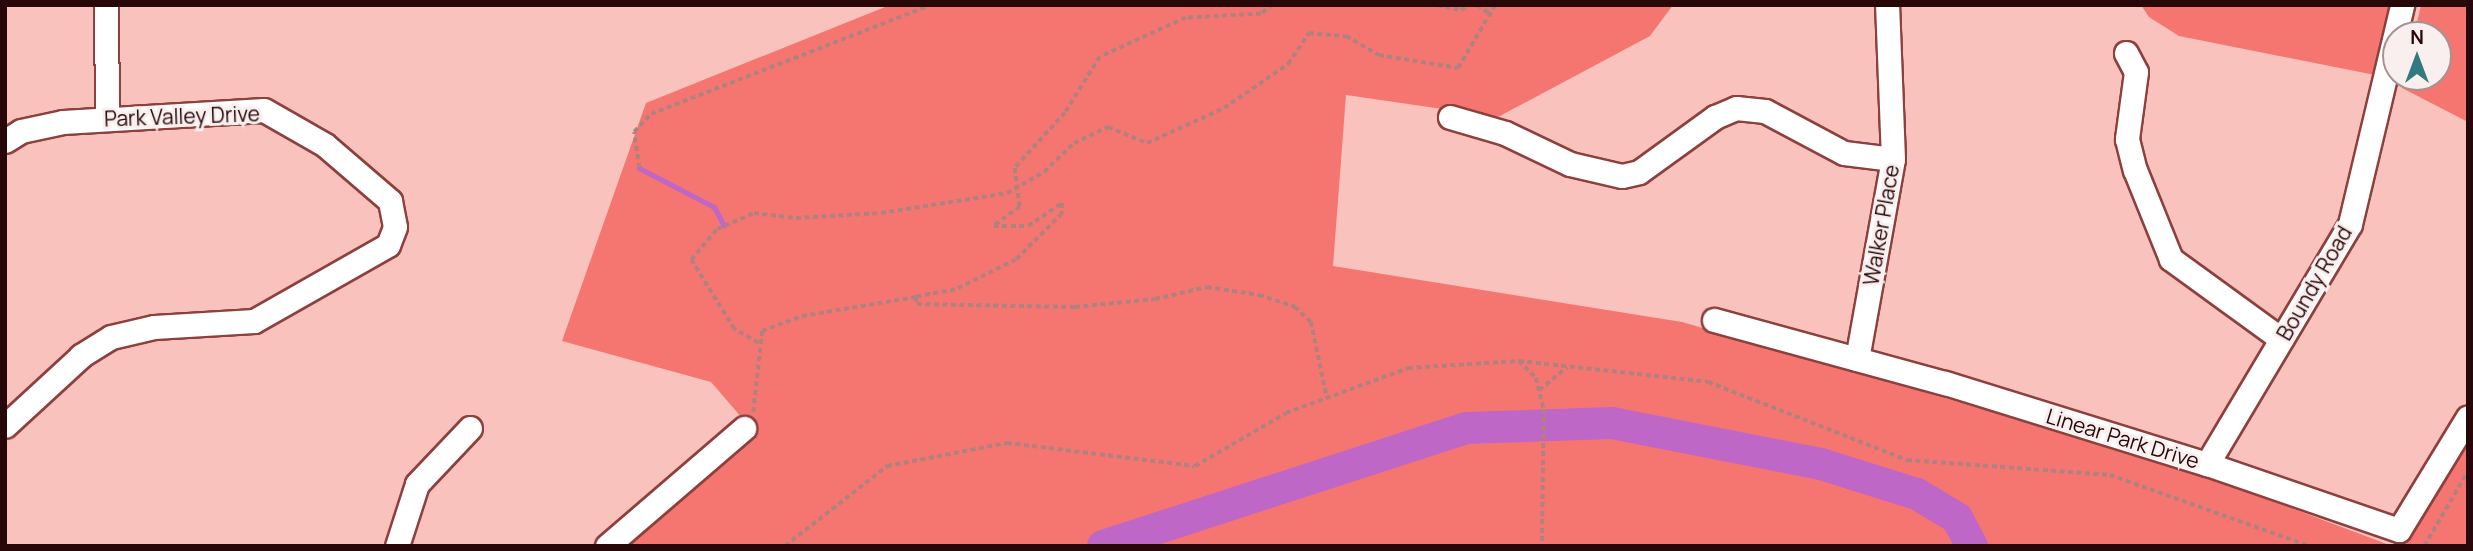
<!DOCTYPE html>
<html>
<head>
<meta charset="utf-8">
<style>
	body { margin:0 }
	#map { position:relative; width:2473px; height:551px; overflow:hidden; background:#f9c2bd; font-family:Manrope,sans-serif }
	div>[style] { position:absolute }
	[style*='--x'] { left:calc(var(--x)*1px); top:calc(var(--y)*1px); width:calc(var(--w)*1px); rotate:calc(var(--a)*1deg) }
	.green>* { inset:0; background:#f57571 }
	.stream>* { height:5px; margin:-2.5px; padding:0 2.5px; transform-origin:2.5px; border-radius:2.5px; background:#bf67c7 }
	.river>* { height:32px; margin:-16px; padding:0 16px; transform-origin:16px; border-radius:16px; background:#bf67c7 }
	.path>* { height:3.5px; margin-top:-1.75px; transform-origin:0; background:repeating-linear-gradient(90deg,#b0817e 0 5px,transparent 0 8.5px) }
	.roads { filter:drop-shadow(2px 0 #8d403d) drop-shadow(-2px 0 #8d403d) drop-shadow(0 2px #8d403d) drop-shadow(0 -2px #8d403d) }
	.minor>* { height:23px; margin:-11.5px; padding:0 11.5px; transform-origin:11.5px; border-radius:11.5px; background:#fff }
	span { translate:-50% -50%; white-space:nowrap; text-align:center; line-height:1.15; -webkit-text-stroke:6px #f9efef; paint-order:stroke }
	.street-label { font-size:21px; color:#270707 }
	.frame { position:absolute; inset:0; border:7px solid #270707; pointer-events:none }
	.north { position:absolute; left:2382px; top:21px; width:70px; height:70px; box-sizing:border-box; background:#f9efef; border:2px solid #a59292; border-radius:50%; rotate:0deg; font-size:19px; font-weight:700; line-height:28px; text-align:center; color:#270707 }
	.north::after { content:''; display:block; margin:auto; width:24px; height:32px; background:#317a81; clip-path:polygon(50% 0,100% 100%,50% 72%,0 100%) }
</style>
</head>
<body>
<div id="map">
	<div class="green">
		<i style="clip-path:polygon(890px 5px,1673px 5px,1650px 36px,1498px 117px,1346px 95px,1333px 266px,1682px 322px,2182px 467px,2392px 546px,624px 546px,755px 433px,711px 382px,562px 341px,646px 103px)"></i>
		<i style="clip-path:polygon(2141px 5px,2395px 5px,2380px 76px,2179px 36px,2149px 17px)"></i>
		<i style="clip-path:polygon(2421px 5px,2468px 5px,2468px 122px,2402px 88px,2405px 77px,2438px 77px,2438px 35px,2414px 35px)"></i>
		<i style="clip-path:polygon(2468px 438px,2468px 546px,2402px 546px)"></i>
	</div>
	<div class="stream">
		<i style="--x:639;--y:168;--w:85;--a:27.5"></i>
		<i style="--x:714;--y:207;--w:21;--a:62"></i>
	</div>
	<div class="river">
		<i style="--x:1103;--y:546;--w:382;--a:-18"></i>
		<i style="--x:1466;--y:428;--w:146;--a:-2"></i>
		<i style="--x:1612;--y:423;--w:213;--a:11.1"></i>
		<i style="--x:1821;--y:464;--w:101;--a:17.4"></i>
		<i style="--x:1917;--y:494;--w:47;--a:31"></i>
		<i style="--x:1957;--y:518;--w:32;--a:62"></i>
	</div>
	<div class="path">
		<i style="--x:1273;--y:5;--w:15;--a:143"></i>
		<i style="--x:1261;--y:14;--w:75;--a:176.9"></i>
		<i style="--x:1186;--y:18;--w:94;--a:155.6"></i>
		<i style="--x:1100;--y:57;--w:66;--a:122"></i>
		<i style="--x:1065;--y:113;--w:74;--a:132.3"></i>
		<i style="--x:1015;--y:168;--w:39;--a:83"></i>
		<i style="--x:1020;--y:207;--w:32;--a:144"></i>
		<i style="--x:994;--y:226;--w:34;--a:0"></i>
		<i style="--x:1028;--y:226;--w:41;--a:-34.1"></i>
		<i style="--x:1062;--y:203;--w:11;--a:90"></i>
		<i style="--x:1062;--y:214;--w:65;--a:135"></i>
		<i style="--x:1016;--y:260;--w:68;--a:153.8"></i>
		<i style="--x:955;--y:290;--w:40;--a:170"></i>
		<i style="--x:916;--y:297;--w:7;--a:82"></i>
		<i style="--x:917;--y:304;--w:158;--a:1.1"></i>
		<i style="--x:1075;--y:307;--w:80;--a:-5.7"></i>
		<i style="--x:1155;--y:299;--w:53;--a:-13"></i>
		<i style="--x:1207;--y:287;--w:53;--a:8.7"></i>
		<i style="--x:1259;--y:295;--w:38;--a:18"></i>
		<i style="--x:1295;--y:307;--w:22;--a:43"></i>
		<i style="--x:1311;--y:322;--w:78;--a:78.1"></i>
		<i style="--x:1437;--y:5;--w:25;--a:12"></i>
		<i style="--x:1461;--y:10;--w:9;--a:-32"></i>
		<i style="--x:1477;--y:5;--w:18;--a:34"></i>
		<i style="--x:639;--y:168;--w:36;--a:-98"></i>
		<i style="--x:634;--y:132;--w:25;--a:-47"></i>
		<i style="--x:651;--y:114;--w:300;--a:-21.3"></i>
		<i style="--x:758;--y:343;--w:28;--a:-150"></i>
		<i style="--x:734;--y:329;--w:81;--a:-121.9"></i>
		<i style="--x:691;--y:260;--w:40;--a:-50"></i>
		<i style="--x:717;--y:229;--w:40;--a:-23.4"></i>
		<i style="--x:754;--y:213;--w:42;--a:6.8"></i>
		<i style="--x:796;--y:218;--w:85;--a:-3.4"></i>
		<i style="--x:881;--y:213;--w:128;--a:-9"></i>
		<i style="--x:1007;--y:193;--w:43;--a:-29.6"></i>
		<i style="--x:1044;--y:172;--w:42;--a:-44"></i>
		<i style="--x:1074;--y:143;--w:38;--a:-25"></i>
		<i style="--x:1108;--y:127;--w:42;--a:22.3"></i>
		<i style="--x:1147;--y:143;--w:85;--a:-24.4"></i>
		<i style="--x:1224;--y:108;--w:78;--a:-34.5"></i>
		<i style="--x:1288;--y:64;--w:37;--a:-56"></i>
		<i style="--x:1309;--y:33;--w:37;--a:5"></i>
		<i style="--x:1346;--y:36;--w:38;--a:30"></i>
		<i style="--x:1379;--y:55;--w:80;--a:9.3"></i>
		<i style="--x:1458;--y:68;--w:73;--a:-59.6"></i>
		<i style="--x:1519;--y:361;--w:24;--a:45"></i>
		<i style="--x:1536;--y:378;--w:32;--a:76"></i>
		<i style="--x:1544;--y:409;--w:137;--a:90.8"></i>
		<i style="--x:1539;--y:390;--w:36;--a:-39"></i>
		<i style="--x:753;--y:412;--w:81;--a:-83.7"></i>
		<i style="--x:762;--y:331;--w:43;--a:-20.6"></i>
		<i style="--x:802;--y:316;--w:116;--a:-9.5"></i>
		<i style="--x:785;--y:546;--w:130;--a:-38.1"></i>
		<i style="--x:887;--y:466;--w:122;--a:-10.9"></i>
		<i style="--x:1007;--y:443;--w:189;--a:7"></i>
		<i style="--x:1195;--y:466;--w:105;--a:-30.2"></i>
		<i style="--x:1286;--y:413;--w:130;--a:-20.2"></i>
		<i style="--x:1408;--y:368;--w:111;--a:-3.6"></i>
		<i style="--x:1519;--y:361;--w:190;--a:6.3"></i>
		<i style="--x:1708;--y:382;--w:214;--a:21.4"></i>
		<i style="--x:1907;--y:460;--w:204;--a:4.2"></i>
		<i style="--x:2110;--y:475;--w:211;--a:19.6"></i>
		<i style="--x:2424;--y:546;--w:87;--a:-59.6"></i>
	</div>
	<div class="roads">
		<div class="minor">
			<i style="--x:106;--y:5;--w:114;--a:89.5"></i>
			<i style="--x:2126;--y:53;--w:21;--a:62"></i>
			<i style="--x:2136;--y:72;--w:68;--a:97.7"></i>
			<i style="--x:2127;--y:139;--w:32;--a:76"></i>
			<i style="--x:2135;--y:170;--w:96;--a:68"></i>
			<i style="--x:2171;--y:259;--w:136;--a:36"></i>
			<i style="--x:1450;--y:117;--w:57;--a:16.2"></i>
			<i style="--x:1505;--y:133;--w:72;--a:25.5"></i>
			<i style="--x:1570;--y:164;--w:53;--a:13"></i>
			<i style="--x:1622;--y:176;--w:17;--a:-13"></i>
			<i style="--x:1639;--y:172;--w:94;--a:-35.9"></i>
			<i style="--x:1715;--y:117;--w:23;--a:-23"></i>
			<i style="--x:1736;--y:108;--w:29;--a:6"></i>
			<i style="--x:1765;--y:111;--w:89;--a:28"></i>
			<i style="--x:1844;--y:153;--w:49;--a:7"></i>
			<i style="--x:5;--y:141;--w:19;--a:-32"></i>
			<i style="--x:21;--y:131;--w:43;--a:-12.1"></i>
			<i style="--x:63;--y:122;--w:201;--a:-3.4"></i>
			<i style="--x:264;--y:110;--w:70;--a:29.8"></i>
			<i style="--x:325;--y:145;--w:86;--a:40.7"></i>
			<i style="--x:390;--y:201;--w:26;--a:79"></i>
			<i style="--x:395;--y:227;--w:19;--a:111"></i>
			<i style="--x:388;--y:245;--w:154;--a:150.4"></i>
			<i style="--x:254;--y:321;--w:100;--a:176.6"></i>
			<i style="--x:154;--y:327;--w:44;--a:166.9"></i>
			<i style="--x:111;--y:337;--w:36;--a:148"></i>
			<i style="--x:81;--y:356;--w:103;--a:137.4"></i>
			<i style="--x:1714;--y:320;--w:239;--a:15.3"></i>
			<i style="--x:1945;--y:383;--w:274;--a:17.2"></i>
			<i style="--x:2207;--y:464;--w:203;--a:19"></i>
			<i style="--x:2399;--y:530;--w:132;--a:-58.6"></i>
			<i style="--x:1857;--y:359;--w:203;--a:-79.8"></i>
			<i style="--x:1893;--y:159;--w:154;--a:-92.2"></i>
			<i style="--x:2207;--y:464;--w:279;--a:-59.2"></i>
			<i style="--x:2350;--y:224;--w:225;--a:-76.6"></i>
			<i style="--x:397;--y:546;--w:65;--a:-72.1"></i>
			<i style="--x:417;--y:484;--w:77;--a:-46.6"></i>
			<i style="--x:607;--y:546;--w:181;--a:-40.7"></i>
		</div>
	</div>
	<div class="street-label">
		<span style="left:182px;top:116px;rotate:-2deg">Park Valley Drive</span>
		<span style="left:1881px;top:225px;rotate:-80deg">Walker Place</span>
		<span style="left:2314px;top:283px;rotate:-60deg">Boundy Road</span>
		<span style="left:2123px;top:438px;rotate:17deg">Linear Park Drive</span>
	</div>
	<div class="frame"></div>
	<div class="north">N</div>
</div>
</body>
</html>
